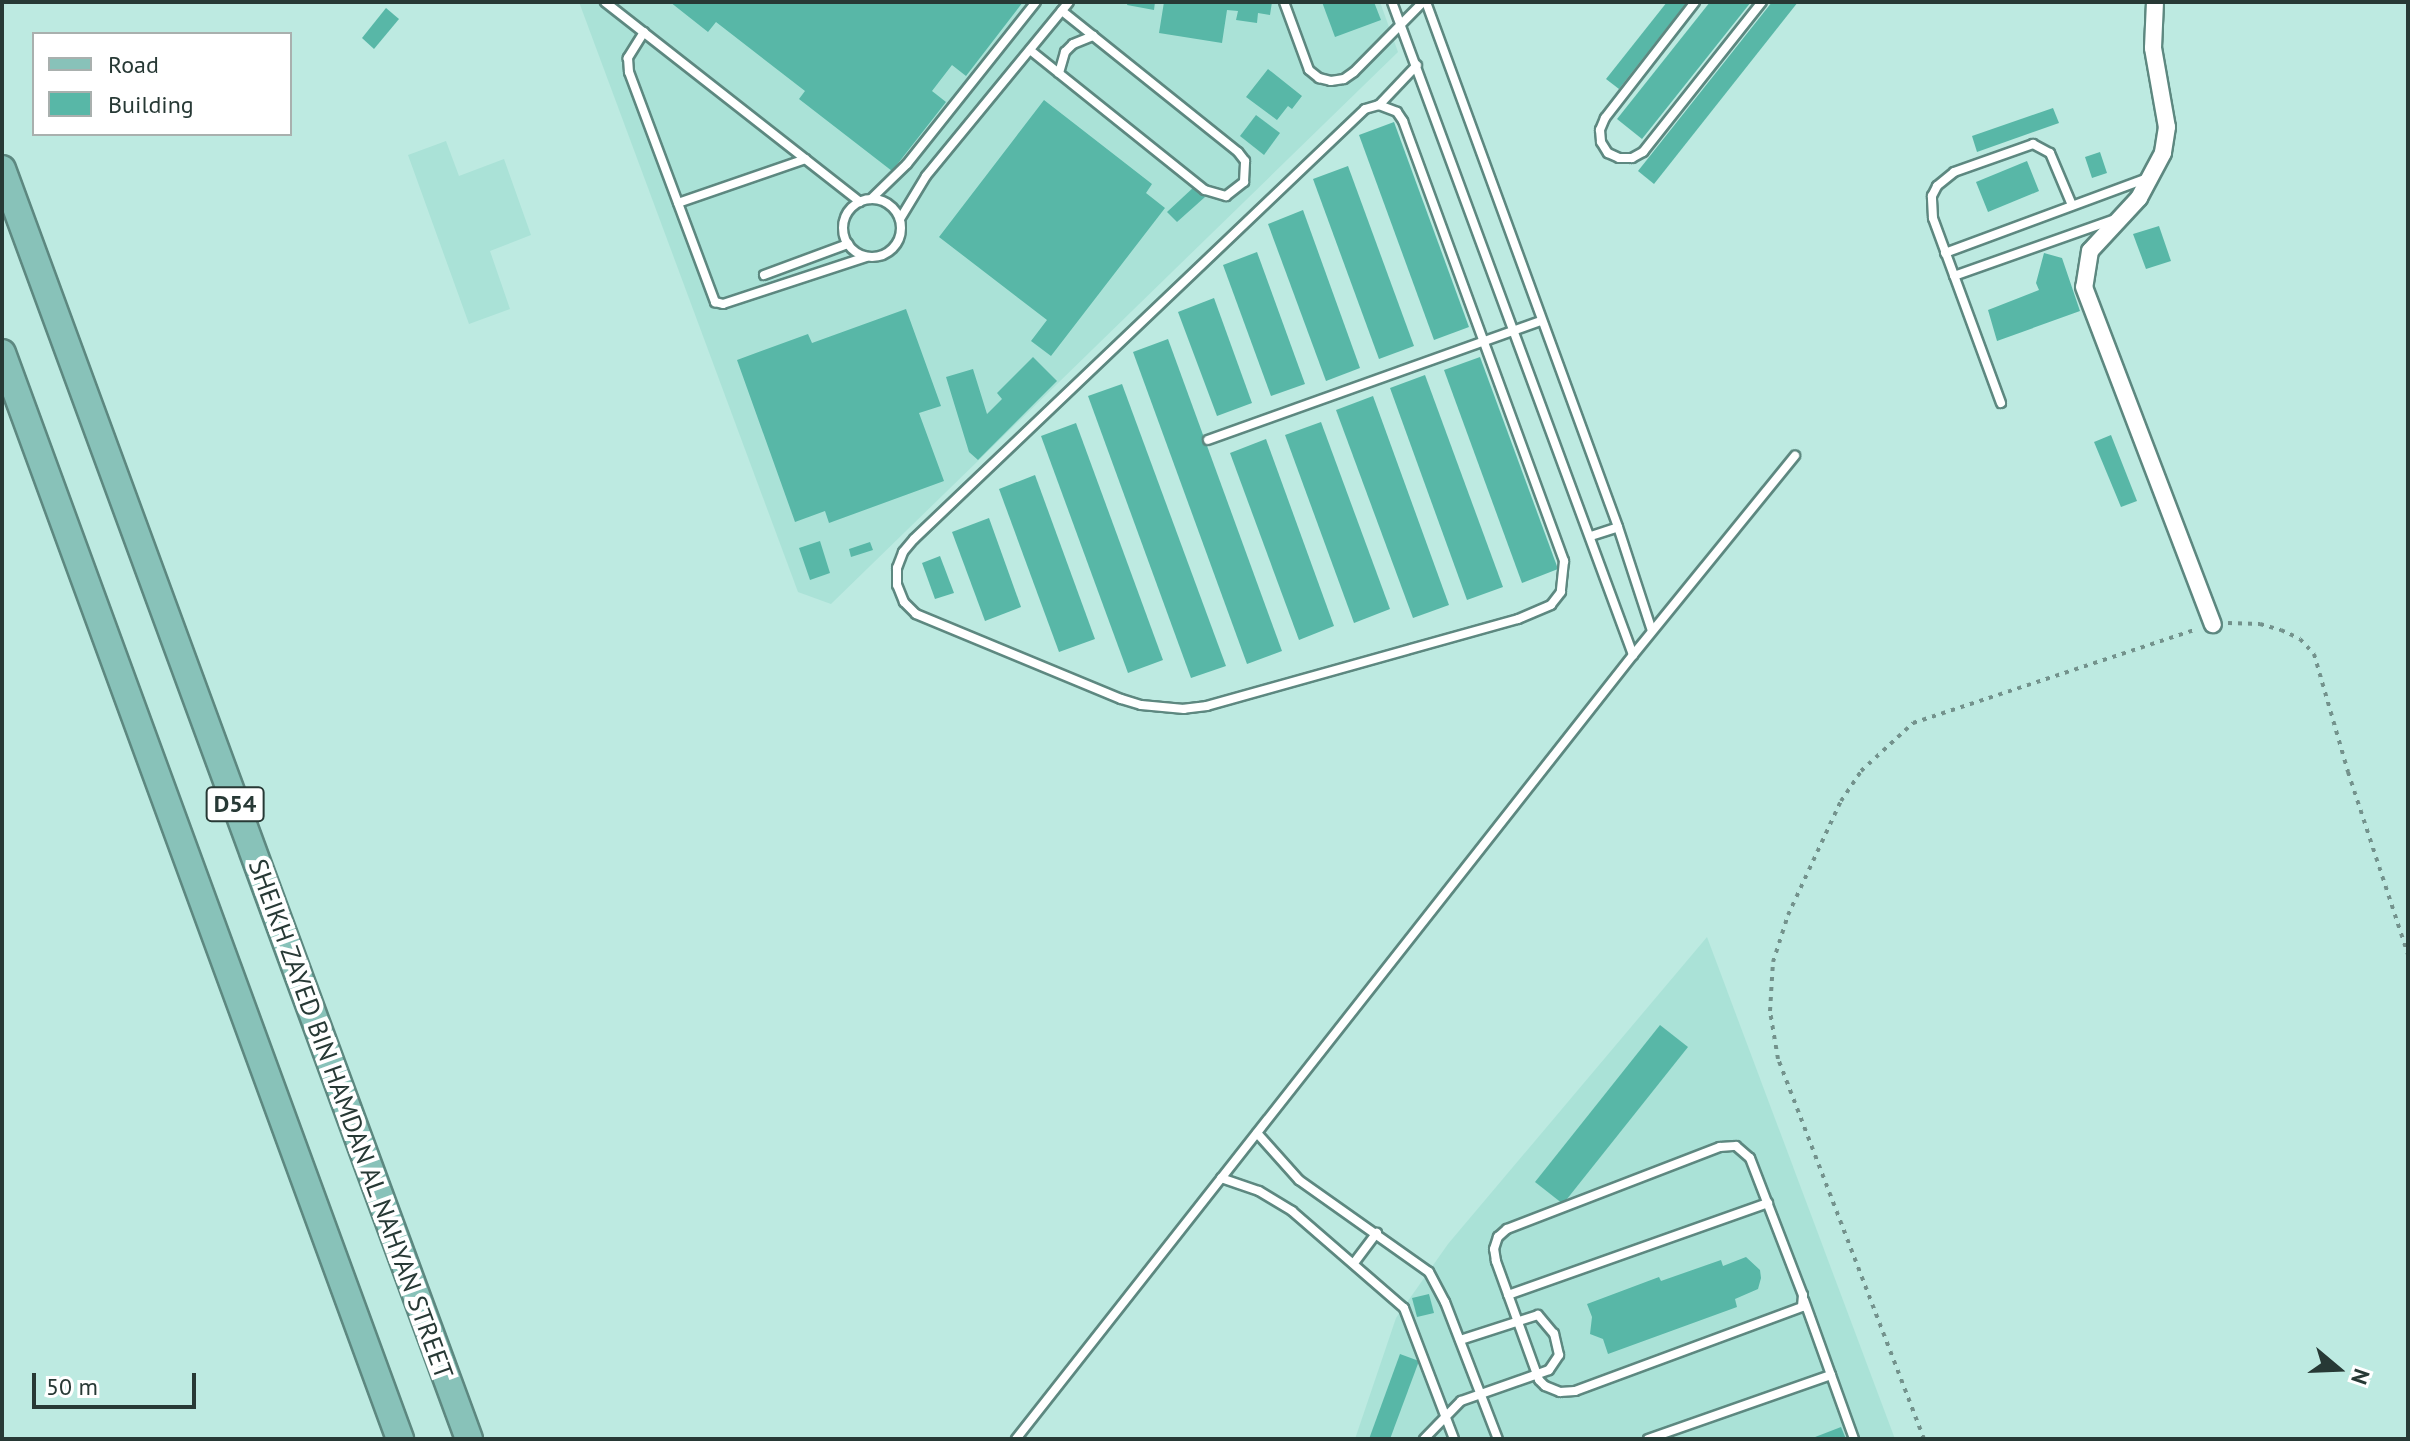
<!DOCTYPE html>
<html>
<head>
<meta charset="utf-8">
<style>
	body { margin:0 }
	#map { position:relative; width:2410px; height:1441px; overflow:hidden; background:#bdeae1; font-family:"PT Sans",sans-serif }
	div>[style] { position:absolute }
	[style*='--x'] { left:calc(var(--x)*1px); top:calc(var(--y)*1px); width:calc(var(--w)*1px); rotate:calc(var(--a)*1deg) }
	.built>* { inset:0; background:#aae2d7 }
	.building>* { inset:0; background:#58b7a7 }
	.path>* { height:4px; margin-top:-2px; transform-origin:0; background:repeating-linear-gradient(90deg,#73928c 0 4px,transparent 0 10px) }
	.roads { filter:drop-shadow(2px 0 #5d8880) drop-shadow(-2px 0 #5d8880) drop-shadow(0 2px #5d8880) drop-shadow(0 -2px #5d8880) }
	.service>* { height:8px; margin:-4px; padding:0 4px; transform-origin:4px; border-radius:4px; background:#fff }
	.service>.ring { margin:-4px; padding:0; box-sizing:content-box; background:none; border:8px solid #fff; border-radius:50% }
	.minor>* { height:16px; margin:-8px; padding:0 8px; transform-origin:8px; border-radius:8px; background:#fff }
	.primary>* { height:26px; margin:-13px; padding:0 13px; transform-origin:13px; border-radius:13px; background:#88c2b9 }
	span { translate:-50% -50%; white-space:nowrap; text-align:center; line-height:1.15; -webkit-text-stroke:8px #fff; paint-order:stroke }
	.shield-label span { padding:2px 6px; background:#fff; border:2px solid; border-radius:6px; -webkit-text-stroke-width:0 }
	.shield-label { font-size:24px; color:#273935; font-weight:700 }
	.street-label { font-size:26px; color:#273935 }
	.frame { position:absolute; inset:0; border:4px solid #273935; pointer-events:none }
	.legend { position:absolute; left:32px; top:32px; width:260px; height:104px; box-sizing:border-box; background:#fff; border:2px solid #a9b0ae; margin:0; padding:10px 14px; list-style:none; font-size:24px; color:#273935 }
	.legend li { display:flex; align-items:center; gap:16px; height:40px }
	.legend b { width:40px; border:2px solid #a9b0ae }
	.north { position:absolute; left:2298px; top:1329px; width:80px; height:80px; -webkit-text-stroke:6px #fff; paint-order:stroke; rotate:109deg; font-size:22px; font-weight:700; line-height:32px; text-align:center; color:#273935 }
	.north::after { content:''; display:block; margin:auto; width:28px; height:36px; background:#273935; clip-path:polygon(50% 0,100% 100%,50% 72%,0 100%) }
	.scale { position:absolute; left:32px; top:1373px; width:164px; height:36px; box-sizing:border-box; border:4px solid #273935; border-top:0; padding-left:10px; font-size:24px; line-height:28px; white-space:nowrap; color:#273935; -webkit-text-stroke:6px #fff; paint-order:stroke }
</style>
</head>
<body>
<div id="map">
	<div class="built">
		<i style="clip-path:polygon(579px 2px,1380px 2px,1398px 52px,831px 604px,798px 592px)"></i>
		<i style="clip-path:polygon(446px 141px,459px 176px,504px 159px,531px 235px,490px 251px,510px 309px,469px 324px,408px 155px)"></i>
		<i style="clip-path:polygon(1707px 937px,1895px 1439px,1355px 1439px,1396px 1318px,1448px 1244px)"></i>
	</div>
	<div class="building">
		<i style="clip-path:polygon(670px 2px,1023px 2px,966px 76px,952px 65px,932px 91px,946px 102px,892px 171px,799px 99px,805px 91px,716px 22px,708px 32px)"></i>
		<i style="clip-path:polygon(1128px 2px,1155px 2px,1154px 10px,1127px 5px)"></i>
		<i style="clip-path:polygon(1164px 2px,1272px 2px,1270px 15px,1258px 13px,1257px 23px,1236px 20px,1238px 11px,1227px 10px,1222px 43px,1159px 33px)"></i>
		<i style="clip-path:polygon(1322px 2px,1374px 2px,1381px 20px,1335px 37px)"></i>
		<i style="clip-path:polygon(1667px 2px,1687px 2px,1619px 89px,1606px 79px)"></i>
		<i style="clip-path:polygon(1710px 2px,1751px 2px,1642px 139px,1617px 119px)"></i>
		<i style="clip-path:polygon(1772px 2px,1798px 2px,1654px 184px,1638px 171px)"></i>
		<i style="clip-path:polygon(386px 8px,399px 19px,374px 49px,362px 38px)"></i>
		<i style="clip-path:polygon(1268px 69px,1302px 96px,1292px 109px,1288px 106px,1277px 120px,1246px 97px)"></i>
		<i style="clip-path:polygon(1044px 100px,1152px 184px,1146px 193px,1165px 208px,1051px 356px,1031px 341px,1047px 320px,939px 237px)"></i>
		<i style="clip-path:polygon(2053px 108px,2059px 123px,1977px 152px,1972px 136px)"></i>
		<i style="clip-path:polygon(1256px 115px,1280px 133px,1264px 155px,1240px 136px)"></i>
		<i style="clip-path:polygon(1394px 122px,1469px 327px,1434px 340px,1359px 135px)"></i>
		<i style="clip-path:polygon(2100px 152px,2107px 173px,2092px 178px,2085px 157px)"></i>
		<i style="clip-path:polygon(2027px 161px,2039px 191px,1988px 212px,1976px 182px)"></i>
		<i style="clip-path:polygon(1348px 166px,1414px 346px,1379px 359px,1313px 179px)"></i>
		<i style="clip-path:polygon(1195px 186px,1205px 197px,1177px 222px,1167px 212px)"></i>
		<i style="clip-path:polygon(1303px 210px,1360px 368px,1326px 381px,1268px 224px)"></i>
		<i style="clip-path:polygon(2159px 226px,2171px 261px,2146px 269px,2133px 234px)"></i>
		<i style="clip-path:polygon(1257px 252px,1305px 384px,1271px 396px,1223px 265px)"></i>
		<i style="clip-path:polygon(2044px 253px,2062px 258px,2080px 311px,1997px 341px,1988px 310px,2039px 290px,2036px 283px)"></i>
		<i style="clip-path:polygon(1214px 298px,1252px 403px,1217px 416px,1178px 312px)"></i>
		<i style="clip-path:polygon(906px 309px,941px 406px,919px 413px,944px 481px,829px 523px,825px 511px,795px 522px,737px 360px,808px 334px,812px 343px)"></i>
		<i style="clip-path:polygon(1168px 339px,1282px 651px,1247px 664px,1133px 352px)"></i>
		<i style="clip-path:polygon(1033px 357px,1057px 381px,978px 460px,969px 452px,946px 377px,973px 369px,987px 414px,1002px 399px,997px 393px)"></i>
		<i style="clip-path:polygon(1480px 357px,1558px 569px,1522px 583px,1444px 370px)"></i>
		<i style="clip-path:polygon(1425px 375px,1503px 587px,1467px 600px,1390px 388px)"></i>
		<i style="clip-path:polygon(1122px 384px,1226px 666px,1191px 678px,1088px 396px)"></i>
		<i style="clip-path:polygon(1373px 396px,1449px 605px,1413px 618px,1336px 410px)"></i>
		<i style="clip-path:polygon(1321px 422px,1390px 609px,1354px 623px,1285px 435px)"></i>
		<i style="clip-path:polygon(1076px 423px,1163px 660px,1128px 673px,1041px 436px)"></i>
		<i style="clip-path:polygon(2111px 435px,2137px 501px,2121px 507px,2094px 442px)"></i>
		<i style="clip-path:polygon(1266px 439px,1334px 626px,1299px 640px,1230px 453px)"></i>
		<i style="clip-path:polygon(1035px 475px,1095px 639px,1059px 652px,999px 489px)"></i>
		<i style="clip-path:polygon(989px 518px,1021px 607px,985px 621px,952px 532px)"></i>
		<i style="clip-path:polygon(820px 541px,830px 573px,810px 580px,799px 548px)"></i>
		<i style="clip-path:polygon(870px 542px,873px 550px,851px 557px,849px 549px)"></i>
		<i style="clip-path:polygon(940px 556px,954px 593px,935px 599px,922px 563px)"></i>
		<i style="clip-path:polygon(1660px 1025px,1688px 1047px,1563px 1204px,1535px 1182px)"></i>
		<i style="clip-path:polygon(1746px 1257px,1760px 1270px,1761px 1278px,1758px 1289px,1735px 1299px,1737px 1307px,1608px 1354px,1603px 1339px,1590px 1334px,1592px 1317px,1587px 1304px,1659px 1277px,1661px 1281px,1721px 1260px,1723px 1266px)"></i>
		<i style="clip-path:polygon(1429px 1294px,1434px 1313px,1417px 1317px,1412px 1298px)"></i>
		<i style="clip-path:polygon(1400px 1354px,1419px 1361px,1390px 1439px,1369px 1439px)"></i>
		<i style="clip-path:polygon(1841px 1427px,1846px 1439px,1810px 1439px)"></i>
	</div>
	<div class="path">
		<i style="--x:2228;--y:623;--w:32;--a:2"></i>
		<i style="--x:2260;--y:624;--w:22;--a:16"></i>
		<i style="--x:2281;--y:630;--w:21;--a:25"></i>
		<i style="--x:2300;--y:639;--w:21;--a:47"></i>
		<i style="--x:2314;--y:654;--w:123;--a:73.9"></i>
		<i style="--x:2348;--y:772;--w:193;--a:71.8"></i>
		<i style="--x:1924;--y:1439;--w:407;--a:-111"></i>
		<i style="--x:1778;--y:1059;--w:49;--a:-99.5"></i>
		<i style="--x:1770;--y:1011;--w:49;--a:-86.5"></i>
		<i style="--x:1773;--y:962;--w:49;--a:-72.3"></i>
		<i style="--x:1788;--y:915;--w:126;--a:-65.1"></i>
		<i style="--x:1841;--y:801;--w:36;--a:-56"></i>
		<i style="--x:1861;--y:771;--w:71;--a:-42.7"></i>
		<i style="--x:1913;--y:723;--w:299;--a:-18.3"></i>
	</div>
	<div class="roads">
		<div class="service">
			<i style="--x:605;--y:2;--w:324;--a:38.1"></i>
			<i style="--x:1284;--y:2;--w:72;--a:69.8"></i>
			<i style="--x:1309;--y:70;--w:13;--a:39"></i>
			<i style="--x:1319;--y:78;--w:12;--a:14"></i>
			<i style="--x:1331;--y:81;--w:13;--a:-9"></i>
			<i style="--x:1344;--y:79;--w:12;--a:-35"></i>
			<i style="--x:1354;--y:72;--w:98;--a:-45.4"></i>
			<i style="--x:1392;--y:2;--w:696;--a:69.74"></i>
			<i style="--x:1426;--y:2;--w:559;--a:69.91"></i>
			<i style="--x:1618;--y:527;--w:109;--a:71.9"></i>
			<i style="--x:1695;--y:2;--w:147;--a:127.8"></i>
			<i style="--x:1605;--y:118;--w:13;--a:113"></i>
			<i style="--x:1600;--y:130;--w:12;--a:85"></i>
			<i style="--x:1601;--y:142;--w:13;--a:58"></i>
			<i style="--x:1608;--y:153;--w:12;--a:24"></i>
			<i style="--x:1619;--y:158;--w:13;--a:0"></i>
			<i style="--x:1632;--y:158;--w:13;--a:-29"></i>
			<i style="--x:1643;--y:152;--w:191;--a:-51.6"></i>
			<i style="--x:644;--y:32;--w:31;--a:122"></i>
			<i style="--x:628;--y:58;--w:14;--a:86"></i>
			<i style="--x:629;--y:72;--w:246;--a:69.5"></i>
			<i style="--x:715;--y:302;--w:8;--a:14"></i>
			<i style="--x:723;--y:304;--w:151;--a:-18.2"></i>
			<i style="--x:1030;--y:50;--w:224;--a:38.7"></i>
			<i style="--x:1205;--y:190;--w:22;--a:16"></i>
			<i style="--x:1226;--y:196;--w:23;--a:-38"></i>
			<i style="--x:1244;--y:182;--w:21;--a:-87"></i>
			<i style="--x:1245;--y:161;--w:11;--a:-128"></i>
			<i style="--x:1238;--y:152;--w:226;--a:-141.3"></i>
			<i style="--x:1059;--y:73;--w:22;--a:-74"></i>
			<i style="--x:1065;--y:52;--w:11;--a:-45"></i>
			<i style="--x:1073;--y:44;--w:22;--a:-22"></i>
			<i style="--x:1379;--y:105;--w:19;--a:21"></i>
			<i style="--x:1397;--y:112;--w:11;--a:56"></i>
			<i style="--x:1403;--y:121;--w:469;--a:69.9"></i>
			<i style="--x:1564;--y:561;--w:31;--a:96"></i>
			<i style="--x:1561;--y:592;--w:16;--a:128"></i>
			<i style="--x:1551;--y:605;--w:36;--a:157"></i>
			<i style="--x:1518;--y:619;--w:323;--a:164.4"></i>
			<i style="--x:1207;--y:706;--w:23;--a:173"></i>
			<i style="--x:1184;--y:709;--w:43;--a:-174.7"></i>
			<i style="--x:1141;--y:705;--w:21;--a:-163"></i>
			<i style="--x:1121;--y:699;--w:222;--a:-157.5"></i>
			<i style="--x:916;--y:614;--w:17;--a:-135"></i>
			<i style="--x:904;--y:602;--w:18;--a:-112"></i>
			<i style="--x:897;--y:585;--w:17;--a:-90"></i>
			<i style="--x:897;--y:568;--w:17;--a:-69"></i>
			<i style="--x:903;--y:552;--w:17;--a:-50"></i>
			<i style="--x:914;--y:539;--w:623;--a:-43.63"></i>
			<i style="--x:1365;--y:109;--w:15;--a:-16"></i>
			<i style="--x:1379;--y:105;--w:55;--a:-46.5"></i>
			<i style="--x:871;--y:199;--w:50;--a:-44.2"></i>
			<i style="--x:907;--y:164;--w:207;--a:-51.5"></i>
			<i class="ring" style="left:843px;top:199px;width:50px;height:50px"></i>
			<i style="--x:678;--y:203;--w:135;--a:-19"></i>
			<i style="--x:900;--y:219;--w:50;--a:-58.8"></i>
			<i style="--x:926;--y:176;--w:225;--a:-50.6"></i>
			<i style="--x:1945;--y:253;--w:216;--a:-20.3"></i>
			<i style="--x:764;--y:275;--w:90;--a:-20.3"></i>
			<i style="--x:1954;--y:276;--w:171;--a:-19.5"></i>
			<i style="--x:2001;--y:403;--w:197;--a:-110.2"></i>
			<i style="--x:1933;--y:218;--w:22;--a:-93"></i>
			<i style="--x:1932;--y:196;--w:11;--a:-63"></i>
			<i style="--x:1937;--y:186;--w:22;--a:-39"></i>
			<i style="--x:1954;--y:172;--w:84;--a:-19.5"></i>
			<i style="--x:2033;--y:144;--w:19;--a:28"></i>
			<i style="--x:2050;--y:153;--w:56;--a:67.1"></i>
			<i style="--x:1208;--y:440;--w:353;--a:-19.7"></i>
			<i style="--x:1591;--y:536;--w:28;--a:-18"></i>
			<i style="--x:1257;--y:1133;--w:63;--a:48.2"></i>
			<i style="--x:1299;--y:1180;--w:159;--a:35.3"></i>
			<i style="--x:1429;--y:1272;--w:34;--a:62"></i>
			<i style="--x:1445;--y:1302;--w:147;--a:68.9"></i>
			<i style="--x:1736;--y:1146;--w:18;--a:41"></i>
			<i style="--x:1750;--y:1158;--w:147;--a:68.9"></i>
			<i style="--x:1803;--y:1295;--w:12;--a:95"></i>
			<i style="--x:1802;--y:1307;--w:242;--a:159.7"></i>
			<i style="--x:1575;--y:1391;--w:15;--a:176"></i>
			<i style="--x:1560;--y:1392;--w:16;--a:-158"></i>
			<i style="--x:1545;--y:1386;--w:8;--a:-135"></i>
			<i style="--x:1539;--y:1380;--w:127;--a:-109.9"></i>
			<i style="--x:1496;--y:1261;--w:12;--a:-99"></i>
			<i style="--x:1494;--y:1249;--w:13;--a:-72"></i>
			<i style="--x:1498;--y:1237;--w:12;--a:-42"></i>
			<i style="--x:1507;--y:1229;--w:228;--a:-21.1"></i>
			<i style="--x:1720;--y:1147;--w:16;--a:-4"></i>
			<i style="--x:1221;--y:1178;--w:40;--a:18.9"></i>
			<i style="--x:1259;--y:1191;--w:39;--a:31"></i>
			<i style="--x:1292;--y:1211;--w:148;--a:40.9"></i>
			<i style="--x:1404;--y:1308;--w:140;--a:69.1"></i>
			<i style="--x:1354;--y:1263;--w:38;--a:-53"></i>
			<i style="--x:1508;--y:1295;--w:276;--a:-19.5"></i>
			<i style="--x:1804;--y:1300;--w:148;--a:70.2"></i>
			<i style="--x:1016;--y:1439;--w:998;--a:-51.8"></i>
			<i style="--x:1633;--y:655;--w:257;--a:-50.9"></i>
			<i style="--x:1424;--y:1439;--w:53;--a:-45.8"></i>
			<i style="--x:1461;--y:1401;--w:93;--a:-19.4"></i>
			<i style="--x:1549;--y:1370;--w:18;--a:-56"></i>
			<i style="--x:1559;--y:1355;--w:22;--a:-103"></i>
			<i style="--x:1554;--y:1334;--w:25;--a:-130"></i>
			<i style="--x:1538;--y:1315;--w:82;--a:162.2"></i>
			<i style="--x:1648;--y:1439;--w:194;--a:-19.3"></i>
		</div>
		<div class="minor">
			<i style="--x:2155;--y:2;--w:46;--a:92.5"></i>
			<i style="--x:2153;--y:48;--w:80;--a:80"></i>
			<i style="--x:2167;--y:127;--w:26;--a:99"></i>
			<i style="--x:2163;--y:153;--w:51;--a:118.1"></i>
			<i style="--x:2139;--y:198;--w:72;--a:132.8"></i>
			<i style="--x:2090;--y:251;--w:36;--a:99"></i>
			<i style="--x:2084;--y:287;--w:361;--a:69.1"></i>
		</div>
		<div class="primary">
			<i style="--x:2;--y:169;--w:1353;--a:69.81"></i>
			<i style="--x:2;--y:353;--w:1157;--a:69.87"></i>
		</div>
	</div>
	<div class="shield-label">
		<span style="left:235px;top:804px">D54</span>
	</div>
	<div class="street-label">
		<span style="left:351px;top:1119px;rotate:70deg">SHEIKH ZAYED BIN HAMDAN AL NAHYAN STREET</span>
	</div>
	<div class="frame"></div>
	<ul class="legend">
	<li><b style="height:10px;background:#88c2b9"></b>Road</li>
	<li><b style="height:22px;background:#58b7a7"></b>Building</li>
	</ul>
	<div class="north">N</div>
	<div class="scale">50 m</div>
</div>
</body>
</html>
